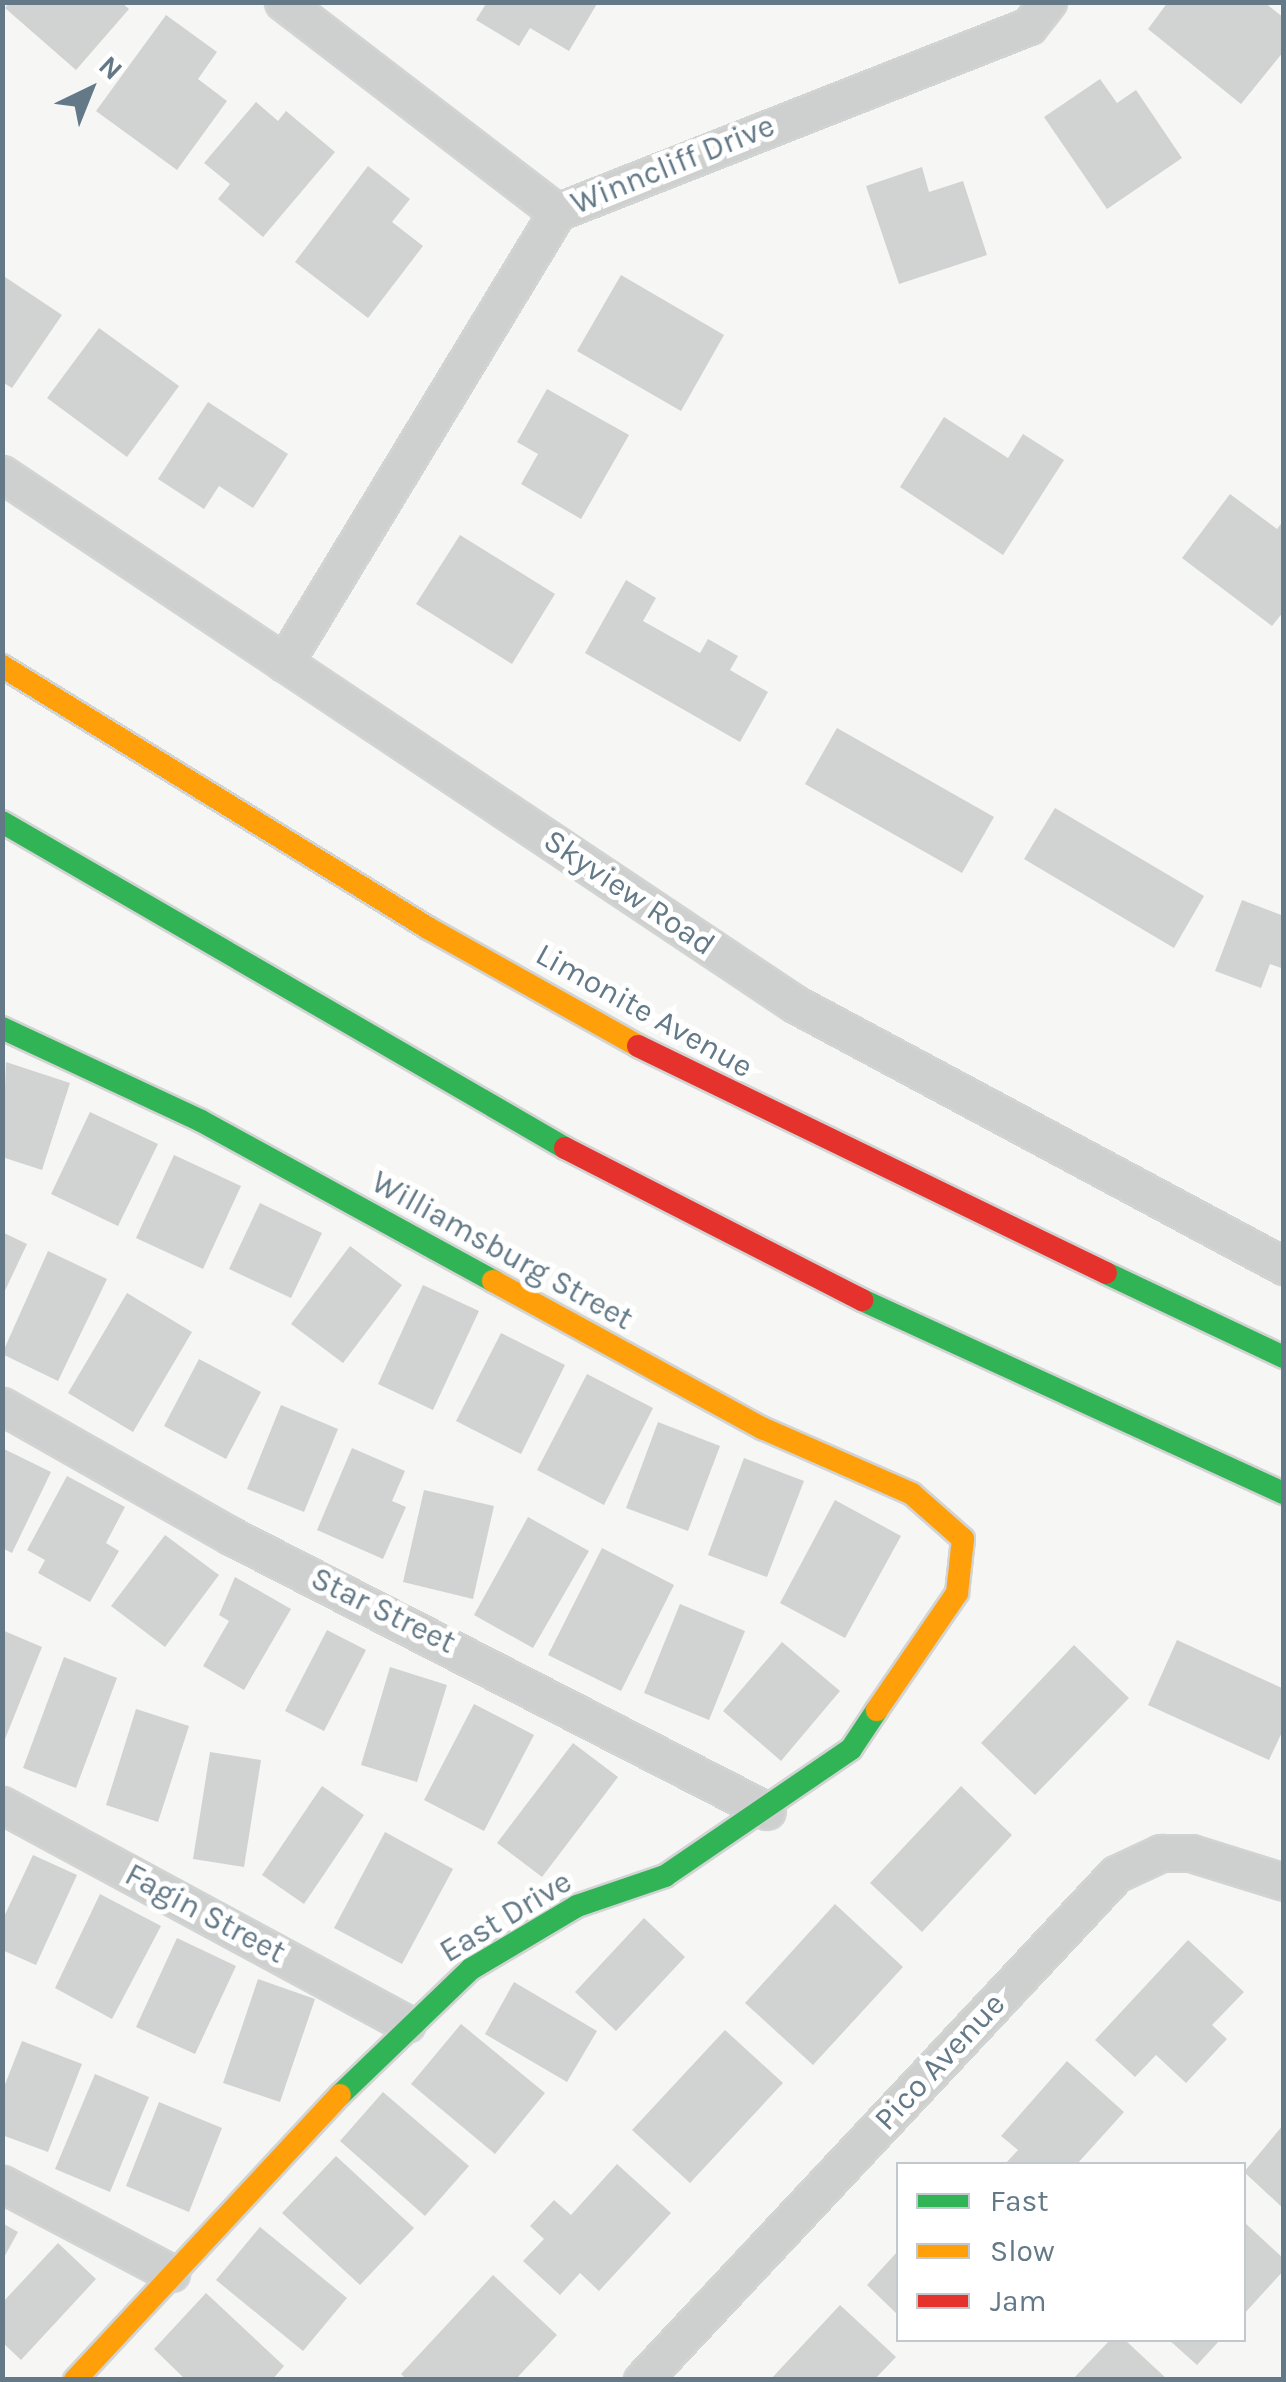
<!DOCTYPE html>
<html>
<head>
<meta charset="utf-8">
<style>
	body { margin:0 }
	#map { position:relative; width:1286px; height:2382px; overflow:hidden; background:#f6f6f4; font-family:Karla,sans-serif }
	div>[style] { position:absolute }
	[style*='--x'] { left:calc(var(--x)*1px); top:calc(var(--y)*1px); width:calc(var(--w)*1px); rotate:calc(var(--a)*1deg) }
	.building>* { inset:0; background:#d1d2d2 }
	.roads { filter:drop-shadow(2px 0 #d2d4d4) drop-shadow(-2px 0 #d2d4d4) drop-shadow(0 2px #d2d4d4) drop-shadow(0 -2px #d2d4d4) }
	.street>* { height:35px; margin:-17.5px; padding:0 17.5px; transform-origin:17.5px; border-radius:17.5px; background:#cecfcf }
	.fast>* { height:22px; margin:-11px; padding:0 11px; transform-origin:11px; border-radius:11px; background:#30b455 }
	.slow>* { height:22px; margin:-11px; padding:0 11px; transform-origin:11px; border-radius:11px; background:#ff9f0a }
	.jam>* { height:22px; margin:-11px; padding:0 11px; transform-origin:11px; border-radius:11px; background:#e5322d }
	span { translate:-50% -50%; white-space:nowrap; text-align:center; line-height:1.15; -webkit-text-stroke:10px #fff; paint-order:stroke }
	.street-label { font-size:32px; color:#637987 }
	.frame { position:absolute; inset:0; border:5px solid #637987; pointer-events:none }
	.legend { position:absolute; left:896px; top:2162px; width:350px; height:180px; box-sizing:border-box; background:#fff; border:2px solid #c1c9cf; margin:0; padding:12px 18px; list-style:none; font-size:30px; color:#637987 }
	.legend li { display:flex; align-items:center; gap:20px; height:50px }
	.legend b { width:50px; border:2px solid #c1c9cf }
	.north { position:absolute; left:40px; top:40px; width:100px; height:100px; -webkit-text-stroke:8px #fff; paint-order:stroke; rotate:43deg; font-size:28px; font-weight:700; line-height:40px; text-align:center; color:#637987 }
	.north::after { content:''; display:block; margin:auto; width:35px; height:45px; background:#637987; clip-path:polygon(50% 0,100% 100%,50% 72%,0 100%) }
</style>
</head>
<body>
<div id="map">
	<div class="building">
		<i style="clip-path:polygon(10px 2px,121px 2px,129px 9px,76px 70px,5px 8px)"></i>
		<i style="clip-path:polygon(487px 2px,598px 2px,569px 51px,530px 28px,519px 46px,476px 20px)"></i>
		<i style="clip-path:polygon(1168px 2px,1264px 2px,1284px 18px,1284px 51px,1241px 104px,1148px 29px)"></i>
		<i style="clip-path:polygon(166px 15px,217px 52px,198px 79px,227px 101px,177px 170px,96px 111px)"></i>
		<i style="clip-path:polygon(1100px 79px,1117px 103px,1136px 90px,1182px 158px,1107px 209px,1044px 117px)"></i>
		<i style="clip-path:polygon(256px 102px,278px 121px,286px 111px,335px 152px,263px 237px,218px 199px,230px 184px,204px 163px)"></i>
		<i style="clip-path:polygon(368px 166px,410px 199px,392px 222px,423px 246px,368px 318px,295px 262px)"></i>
		<i style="clip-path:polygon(922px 167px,929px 192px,963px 181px,987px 255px,899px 284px,866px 186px)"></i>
		<i style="clip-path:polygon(2px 275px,62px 315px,12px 388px,2px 382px)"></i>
		<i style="clip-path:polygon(621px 275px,724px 335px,681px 411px,577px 351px)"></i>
		<i style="clip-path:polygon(99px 328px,179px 386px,127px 457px,47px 398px)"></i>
		<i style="clip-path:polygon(547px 389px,629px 435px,581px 519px,521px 484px,538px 454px,517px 442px)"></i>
		<i style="clip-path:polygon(208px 402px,288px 454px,253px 508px,219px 486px,204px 509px,158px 479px)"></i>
		<i style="clip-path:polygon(944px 417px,1008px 458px,1023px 434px,1064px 460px,1003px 555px,900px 487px)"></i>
		<i style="clip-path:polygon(1230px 494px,1277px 529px,1284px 520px,1284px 611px,1272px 626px,1182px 558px)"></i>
		<i style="clip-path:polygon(460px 535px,555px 594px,512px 664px,416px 604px)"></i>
		<i style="clip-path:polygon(626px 580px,656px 598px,643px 621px,700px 653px,708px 639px,738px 656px,730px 670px,768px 692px,740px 742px,585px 653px)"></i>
		<i style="clip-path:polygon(837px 728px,994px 817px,962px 873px,805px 784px)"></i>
		<i style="clip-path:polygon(1055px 808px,1204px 896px,1174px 948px,1024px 859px)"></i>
		<i style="clip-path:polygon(1242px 900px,1284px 916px,1284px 969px,1270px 964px,1261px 988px,1215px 971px)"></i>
		<i style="clip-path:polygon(6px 1062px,70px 1083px,42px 1170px,2px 1157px)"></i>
		<i style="clip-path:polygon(90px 1112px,158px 1144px,118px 1226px,51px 1194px)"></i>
		<i style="clip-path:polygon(174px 1155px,241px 1186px,203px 1269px,136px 1238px)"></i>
		<i style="clip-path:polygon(260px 1203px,322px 1233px,291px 1298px,229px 1269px)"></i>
		<i style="clip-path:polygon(2px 1232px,27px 1244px,2px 1297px)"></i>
		<i style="clip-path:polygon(350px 1246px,402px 1285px,343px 1363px,291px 1324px)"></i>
		<i style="clip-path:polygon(48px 1251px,107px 1279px,58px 1381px,2px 1354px)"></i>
		<i style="clip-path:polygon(423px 1285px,479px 1311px,433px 1410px,378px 1384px)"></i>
		<i style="clip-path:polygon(127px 1293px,192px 1332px,133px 1432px,68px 1393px)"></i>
		<i style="clip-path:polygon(501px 1333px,565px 1365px,521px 1454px,456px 1421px)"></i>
		<i style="clip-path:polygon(199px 1359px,261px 1392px,226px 1459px,164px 1426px)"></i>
		<i style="clip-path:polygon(587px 1374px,653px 1408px,604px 1505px,537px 1470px)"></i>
		<i style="clip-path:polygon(281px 1405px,338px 1429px,304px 1512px,247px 1489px)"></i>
		<i style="clip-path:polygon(658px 1422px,720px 1446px,688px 1531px,626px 1508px)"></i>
		<i style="clip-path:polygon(2px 1448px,51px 1472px,12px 1553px,2px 1548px)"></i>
		<i style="clip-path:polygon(352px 1448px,405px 1471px,392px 1501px,406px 1507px,383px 1559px,317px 1530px)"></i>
		<i style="clip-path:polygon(744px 1458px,804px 1481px,767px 1577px,708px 1555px)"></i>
		<i style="clip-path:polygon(67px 1476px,125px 1507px,106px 1543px,119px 1551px,90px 1602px,38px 1573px,45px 1560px,27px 1550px)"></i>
		<i style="clip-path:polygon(424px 1490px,494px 1506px,473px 1599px,403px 1582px)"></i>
		<i style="clip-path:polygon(835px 1500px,901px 1536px,845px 1638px,780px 1603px)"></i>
		<i style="clip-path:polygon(528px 1517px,589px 1551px,533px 1648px,474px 1615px)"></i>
		<i style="clip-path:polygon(165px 1535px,219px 1575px,165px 1647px,111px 1606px)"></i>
		<i style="clip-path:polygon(602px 1548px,674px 1585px,621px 1691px,548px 1655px)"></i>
		<i style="clip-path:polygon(235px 1577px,291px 1609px,244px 1690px,203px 1666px,229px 1621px,219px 1615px)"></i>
		<i style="clip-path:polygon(680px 1604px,745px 1631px,709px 1720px,644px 1693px)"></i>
		<i style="clip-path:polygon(2px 1630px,42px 1647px,3px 1744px,2px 1744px)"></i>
		<i style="clip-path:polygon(327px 1630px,366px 1650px,324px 1731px,285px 1711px)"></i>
		<i style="clip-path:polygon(1177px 1640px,1284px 1689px,1284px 1728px,1269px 1760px,1148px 1705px)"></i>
		<i style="clip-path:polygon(782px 1642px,840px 1691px,781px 1761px,723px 1711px)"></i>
		<i style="clip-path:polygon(1074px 1645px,1129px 1698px,1035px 1795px,981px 1743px)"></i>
		<i style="clip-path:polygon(64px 1657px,117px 1678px,76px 1788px,23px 1768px)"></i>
		<i style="clip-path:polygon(390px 1667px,447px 1685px,417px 1782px,361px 1765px)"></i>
		<i style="clip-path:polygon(474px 1704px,534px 1735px,484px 1831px,424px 1800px)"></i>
		<i style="clip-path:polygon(136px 1709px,189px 1726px,158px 1822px,106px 1805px)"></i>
		<i style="clip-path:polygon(573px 1743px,618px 1777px,542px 1877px,497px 1843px)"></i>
		<i style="clip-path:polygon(210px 1752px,261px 1760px,244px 1867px,193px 1859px)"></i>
		<i style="clip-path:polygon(322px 1786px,364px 1815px,304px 1904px,262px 1875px)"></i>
		<i style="clip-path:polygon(961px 1786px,1012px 1835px,922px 1932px,870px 1883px)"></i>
		<i style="clip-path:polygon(385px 1832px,453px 1869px,402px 1964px,334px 1928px)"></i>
		<i style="clip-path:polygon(33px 1855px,77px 1875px,36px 1965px,2px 1950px,2px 1921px)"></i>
		<i style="clip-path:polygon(100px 1894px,161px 1926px,112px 2019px,55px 1988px)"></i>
		<i style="clip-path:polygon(835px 1904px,903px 1967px,813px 2065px,745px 2003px)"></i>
		<i style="clip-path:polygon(644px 1918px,685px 1957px,616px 2031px,575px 1992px)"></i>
		<i style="clip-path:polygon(177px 1938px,236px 1966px,195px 2054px,136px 2027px)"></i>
		<i style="clip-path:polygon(1188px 1940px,1244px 1992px,1212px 2025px,1227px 2039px,1186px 2083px,1156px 2055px,1135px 2077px,1095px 2040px)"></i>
		<i style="clip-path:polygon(258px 1979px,315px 1999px,280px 2102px,223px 2083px)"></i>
		<i style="clip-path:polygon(514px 1982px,597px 2031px,567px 2082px,485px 2034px)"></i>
		<i style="clip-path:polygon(461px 2024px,545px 2093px,495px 2154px,411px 2084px)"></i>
		<i style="clip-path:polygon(725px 2030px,783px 2083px,690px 2183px,632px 2130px)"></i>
		<i style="clip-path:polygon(22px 2041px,82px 2064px,48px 2152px,2px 2135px,2px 2092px)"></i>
		<i style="clip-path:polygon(1067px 2061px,1124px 2112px,1077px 2164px,1005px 2164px,1018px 2150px,1001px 2136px)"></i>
		<i style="clip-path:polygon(95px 2074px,149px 2097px,110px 2192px,55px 2169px)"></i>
		<i style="clip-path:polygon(383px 2092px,469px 2166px,425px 2216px,340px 2141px)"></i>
		<i style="clip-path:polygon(159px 2102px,222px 2128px,189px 2212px,126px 2186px)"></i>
		<i style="clip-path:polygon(1284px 2124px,1284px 2209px,1244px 2172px)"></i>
		<i style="clip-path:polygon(336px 2156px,414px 2228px,360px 2285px,282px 2213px)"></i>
		<i style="clip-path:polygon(617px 2164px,671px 2213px,599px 2291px,580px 2273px,560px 2295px,523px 2261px,544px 2239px,530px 2226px,554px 2200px,571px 2215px)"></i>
		<i style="clip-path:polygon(1244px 2222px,1284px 2259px,1284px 2270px,1244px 2314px)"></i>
		<i style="clip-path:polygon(2px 2223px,18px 2232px,2px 2261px)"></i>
		<i style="clip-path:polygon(260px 2227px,347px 2298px,303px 2351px,216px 2280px)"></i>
		<i style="clip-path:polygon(58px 2243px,96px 2279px,21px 2360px,2px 2342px,2px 2303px)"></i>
		<i style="clip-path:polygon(898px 2251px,898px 2315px,867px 2285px)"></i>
		<i style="clip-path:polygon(493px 2275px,557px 2335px,515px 2380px,407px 2380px,401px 2374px)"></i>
		<i style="clip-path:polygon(206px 2293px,284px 2366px,272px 2380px,186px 2380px,154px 2349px)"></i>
		<i style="clip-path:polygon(840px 2305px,896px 2357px,874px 2380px,770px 2380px)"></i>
		<i style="clip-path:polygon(1110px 2340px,1125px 2340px,1168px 2380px,1072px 2380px)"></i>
		<i style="clip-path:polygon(1169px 2340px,1220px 2340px,1197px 2365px)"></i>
	</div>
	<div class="roads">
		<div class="street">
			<i style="--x:283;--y:2;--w:345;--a:37.5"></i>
			<i style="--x:2;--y:474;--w:954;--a:33.76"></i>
			<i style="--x:795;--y:1004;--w:555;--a:28.18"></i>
			<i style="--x:284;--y:663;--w:527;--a:-58.81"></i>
			<i style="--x:557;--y:212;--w:507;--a:-21.51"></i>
			<i style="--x:1029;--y:26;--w:31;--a:-52"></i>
			<i style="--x:2;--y:1406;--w:263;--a:29.6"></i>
			<i style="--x:231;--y:1536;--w:602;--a:27.16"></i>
			<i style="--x:2;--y:1805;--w:460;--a:28.4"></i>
			<i style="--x:2;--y:2184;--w:191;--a:27.8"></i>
			<i style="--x:642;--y:2380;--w:693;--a:-46.87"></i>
			<i style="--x:1116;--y:1874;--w:50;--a:-25"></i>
			<i style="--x:1161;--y:1853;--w:30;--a:0"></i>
			<i style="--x:1191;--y:1853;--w:97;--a:17.3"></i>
		</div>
		<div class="fast">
			<i style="--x:2;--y:822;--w:651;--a:30.07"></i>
			<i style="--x:2;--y:1028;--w:220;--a:25"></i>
			<i style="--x:201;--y:1121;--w:333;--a:28.7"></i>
			<i style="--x:1106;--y:1273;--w:197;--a:25.3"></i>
			<i style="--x:862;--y:1300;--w:464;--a:24.6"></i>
			<i style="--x:340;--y:2095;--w:182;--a:-43.9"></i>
			<i style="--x:471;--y:1969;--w:123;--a:-30.7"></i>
			<i style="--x:577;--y:1906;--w:93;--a:-18.8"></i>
			<i style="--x:665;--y:1876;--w:225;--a:-34.3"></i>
			<i style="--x:851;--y:1749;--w:47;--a:-56.3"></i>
		</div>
		<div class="slow">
			<i style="--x:2;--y:666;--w:500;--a:31.59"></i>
			<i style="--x:428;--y:928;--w:241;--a:29.3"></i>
			<i style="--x:493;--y:1281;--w:307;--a:28.7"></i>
			<i style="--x:762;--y:1428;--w:164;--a:23.7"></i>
			<i style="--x:912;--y:1494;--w:68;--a:41.4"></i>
			<i style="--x:963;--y:1539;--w:54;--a:96.3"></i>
			<i style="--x:957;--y:1593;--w:142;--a:124.4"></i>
			<i style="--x:75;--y:2380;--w:389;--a:-47.1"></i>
		</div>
		<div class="jam">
			<i style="--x:638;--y:1046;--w:520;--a:25.88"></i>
			<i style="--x:565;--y:1148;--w:334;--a:27.1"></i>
		</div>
	</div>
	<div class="street-label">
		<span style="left:673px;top:165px;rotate:-22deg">Winncliff Drive</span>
		<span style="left:629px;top:893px;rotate:34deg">Skyview Road</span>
		<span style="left:644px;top:1011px;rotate:29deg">Limonite Avenue</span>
		<span style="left:502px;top:1251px;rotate:29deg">Williamsburg Street</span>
		<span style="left:383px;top:1611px;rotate:26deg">Star Street</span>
		<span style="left:205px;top:1914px;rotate:28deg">Fagin Street</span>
		<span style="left:506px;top:1917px;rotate:-31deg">East Drive</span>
		<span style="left:940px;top:2062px;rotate:-47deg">Pico Avenue</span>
	</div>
	<div class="frame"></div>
	<ul class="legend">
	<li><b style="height:12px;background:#30b455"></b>Fast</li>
	<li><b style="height:12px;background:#ff9f0a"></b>Slow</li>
	<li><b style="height:12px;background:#e5322d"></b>Jam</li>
	</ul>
	<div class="north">N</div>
</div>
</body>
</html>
